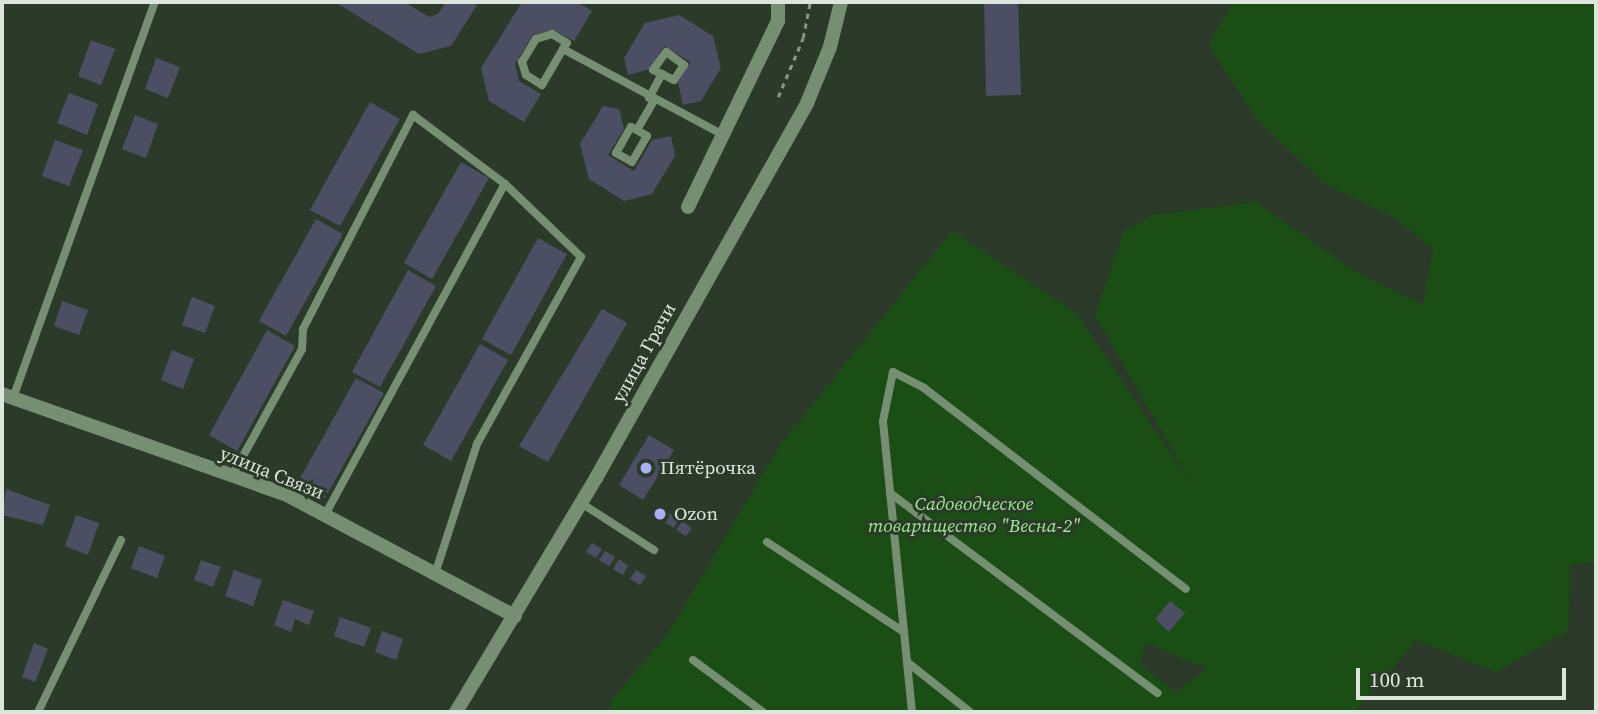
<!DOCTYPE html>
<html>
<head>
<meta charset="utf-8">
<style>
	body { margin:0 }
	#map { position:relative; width:1598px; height:714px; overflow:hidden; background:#2c3a2a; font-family:"Source Serif 4",serif }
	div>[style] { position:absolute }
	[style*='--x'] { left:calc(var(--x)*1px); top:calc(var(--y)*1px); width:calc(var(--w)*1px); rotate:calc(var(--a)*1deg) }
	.green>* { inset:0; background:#1a4e15 }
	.building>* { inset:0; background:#4c4f64 }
	.path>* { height:2.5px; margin-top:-1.25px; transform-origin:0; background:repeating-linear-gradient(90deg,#8c978b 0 5px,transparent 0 10px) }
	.service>* { height:8px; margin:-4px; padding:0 4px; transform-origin:4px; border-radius:4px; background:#768f73 }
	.minor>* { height:14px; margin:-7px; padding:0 7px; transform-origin:7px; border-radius:7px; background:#768f73 }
	.tertiary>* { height:14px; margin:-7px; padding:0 7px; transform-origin:7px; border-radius:7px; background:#768f73 }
	.dots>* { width:19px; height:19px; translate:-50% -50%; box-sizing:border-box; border:4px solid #2c3a2a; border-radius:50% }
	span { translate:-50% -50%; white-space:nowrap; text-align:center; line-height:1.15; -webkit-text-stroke:6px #2c3a2a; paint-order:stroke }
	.street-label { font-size:19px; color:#dce5db }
	.poi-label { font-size:19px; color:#dce5db }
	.left { translate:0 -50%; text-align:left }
	.park-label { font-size:19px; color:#9cea92; font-style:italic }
	.frame { position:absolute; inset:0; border:4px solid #dce5db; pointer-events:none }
	.scale { position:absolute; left:1356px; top:668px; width:210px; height:32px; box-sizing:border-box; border:4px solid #dce5db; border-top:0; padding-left:9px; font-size:21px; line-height:24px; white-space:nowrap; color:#dce5db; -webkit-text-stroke:5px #2c3a2a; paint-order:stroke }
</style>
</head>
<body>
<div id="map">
	<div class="green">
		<i style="clip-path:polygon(evenodd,1233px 2px,1596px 2px,1596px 563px,1570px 564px,1568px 630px,1496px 672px,1416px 640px,1355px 712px,610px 712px,610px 702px,668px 634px,781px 444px,952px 231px,1076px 313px,1194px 488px,1095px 315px,1124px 231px,1154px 215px,1256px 202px,1352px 270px,1423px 305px,1433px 249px,1395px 218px,1326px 184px,1257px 120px,1209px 45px,1233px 2px,1145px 642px,1206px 668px,1206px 669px,1176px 693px,1140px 665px,1145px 642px)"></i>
	</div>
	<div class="building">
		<i style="clip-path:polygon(335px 2px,405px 2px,429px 17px,438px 14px,446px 2px,479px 2px,451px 46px,419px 54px)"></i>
		<i style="clip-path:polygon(522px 2px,577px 2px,592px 11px,574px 41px,554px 30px,533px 35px,515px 64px,519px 81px,541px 94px,524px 122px,489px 101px,481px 68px)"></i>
		<i style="clip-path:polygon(984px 2px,1018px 2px,1021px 95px,986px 96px)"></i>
		<i style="clip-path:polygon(679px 15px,713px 36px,721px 68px,701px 101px,683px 105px,678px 82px,690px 62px,664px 46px,650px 69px,628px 75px,624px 58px,645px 23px)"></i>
		<i style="clip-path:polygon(91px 40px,115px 49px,101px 85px,78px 76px)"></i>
		<i style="clip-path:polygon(156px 58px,180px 67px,168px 98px,145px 89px)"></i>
		<i style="clip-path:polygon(69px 93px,98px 104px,87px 135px,57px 123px)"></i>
		<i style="clip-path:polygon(370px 102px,400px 119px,340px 226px,310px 210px)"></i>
		<i style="clip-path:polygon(603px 106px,619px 109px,624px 129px,608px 155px,634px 171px,652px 140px,671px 136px,675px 156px,652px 194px,624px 201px,589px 179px,580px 144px)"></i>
		<i style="clip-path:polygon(135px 115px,158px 124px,146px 158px,122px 149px)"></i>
		<i style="clip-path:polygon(55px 140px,83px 150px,69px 186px,42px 176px)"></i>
		<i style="clip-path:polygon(461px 162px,489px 178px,432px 279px,404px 263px)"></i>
		<i style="clip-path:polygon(316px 219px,343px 234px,286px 336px,259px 321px)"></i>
		<i style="clip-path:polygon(538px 238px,567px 254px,511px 355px,482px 339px)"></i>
		<i style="clip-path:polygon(408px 270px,436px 286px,380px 387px,352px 372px)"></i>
		<i style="clip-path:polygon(192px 297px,215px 306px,205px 333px,182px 325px)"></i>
		<i style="clip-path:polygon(62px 301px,88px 310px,79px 335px,54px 326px)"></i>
		<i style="clip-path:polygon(602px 309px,627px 323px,548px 462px,519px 446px)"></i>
		<i style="clip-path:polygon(267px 330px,295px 346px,237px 451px,209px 435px)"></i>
		<i style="clip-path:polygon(480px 344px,508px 360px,451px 461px,423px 445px)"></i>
		<i style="clip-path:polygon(172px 350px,194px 359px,183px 389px,161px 380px)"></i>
		<i style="clip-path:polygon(356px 378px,384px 393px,325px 498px,298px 482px)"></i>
		<i style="clip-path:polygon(649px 435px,674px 450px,643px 500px,619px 485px)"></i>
		<i style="clip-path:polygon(6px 489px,50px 505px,43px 525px,2px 515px)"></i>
		<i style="clip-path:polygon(657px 505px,667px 511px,661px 520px,651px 514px)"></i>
		<i style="clip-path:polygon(669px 513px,679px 519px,674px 528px,664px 522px)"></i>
		<i style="clip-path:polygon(76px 515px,99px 523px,88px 555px,65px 546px)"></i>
		<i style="clip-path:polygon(682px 521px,692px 528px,686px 536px,676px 530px)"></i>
		<i style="clip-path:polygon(592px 543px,602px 549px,596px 558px,586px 552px)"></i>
		<i style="clip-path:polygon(139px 546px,165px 556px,157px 578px,131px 568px)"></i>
		<i style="clip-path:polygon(605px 551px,615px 557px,609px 566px,599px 560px)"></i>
		<i style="clip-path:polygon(619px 559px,628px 566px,623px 575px,613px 569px)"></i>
		<i style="clip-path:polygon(201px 560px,221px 567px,213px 587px,194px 580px)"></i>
		<i style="clip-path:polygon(234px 570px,262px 580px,253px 606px,225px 596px)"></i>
		<i style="clip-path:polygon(636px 570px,646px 576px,640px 585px,630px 579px)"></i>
		<i style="clip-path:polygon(283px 600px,314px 611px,309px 625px,295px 619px,291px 632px,274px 625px)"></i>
		<i style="clip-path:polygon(1170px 601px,1185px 613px,1169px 632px,1155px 619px)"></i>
		<i style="clip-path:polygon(340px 617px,371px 628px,364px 647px,334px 636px)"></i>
		<i style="clip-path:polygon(382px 631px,403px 639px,396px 660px,375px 652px)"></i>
		<i style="clip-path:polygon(34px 643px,48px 649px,35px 682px,22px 677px)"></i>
	</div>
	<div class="path">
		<i style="--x:778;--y:97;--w:64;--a:-67"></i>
		<i style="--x:803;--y:38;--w:37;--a:-79"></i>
	</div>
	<div class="service">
		<i style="--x:563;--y:49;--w:42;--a:120.3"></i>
		<i style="--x:542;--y:85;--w:19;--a:-148"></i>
		<i style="--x:526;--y:75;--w:14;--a:-107"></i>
		<i style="--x:522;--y:62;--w:27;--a:-59"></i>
		<i style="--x:536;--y:39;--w:17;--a:-17"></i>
		<i style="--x:552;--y:34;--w:17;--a:31"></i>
		<i style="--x:567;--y:43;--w:7;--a:124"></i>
		<i style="--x:563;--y:49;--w:184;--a:28.2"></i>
		<i style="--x:649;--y:98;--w:27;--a:-62"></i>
		<i style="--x:662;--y:74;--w:13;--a:27"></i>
		<i style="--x:674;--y:80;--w:18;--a:-56"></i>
		<i style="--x:684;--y:65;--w:22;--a:-144"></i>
		<i style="--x:666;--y:52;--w:22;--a:126"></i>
		<i style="--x:653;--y:70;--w:10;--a:24"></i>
		<i style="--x:637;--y:130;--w:7;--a:-153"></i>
		<i style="--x:631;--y:127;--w:30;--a:120"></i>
		<i style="--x:616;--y:153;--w:18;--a:29"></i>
		<i style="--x:632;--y:162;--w:30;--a:-60"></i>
		<i style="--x:647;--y:136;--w:12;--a:-149"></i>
		<i style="--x:637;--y:130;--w:34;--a:-60"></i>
		<i style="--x:13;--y:398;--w:421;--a:-70.3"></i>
		<i style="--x:232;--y:476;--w:145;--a:-61.1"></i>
		<i style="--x:302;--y:349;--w:20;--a:-87"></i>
		<i style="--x:303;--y:329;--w:241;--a:-62.8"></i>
		<i style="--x:413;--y:115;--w:115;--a:36.9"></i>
		<i style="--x:505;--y:184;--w:105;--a:43.8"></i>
		<i style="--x:581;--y:257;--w:214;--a:119.1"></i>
		<i style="--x:477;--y:444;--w:137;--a:107.9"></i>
		<i style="--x:890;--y:493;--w:334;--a:36.8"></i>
		<i style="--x:581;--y:503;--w:87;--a:32.8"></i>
		<i style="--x:325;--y:515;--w:377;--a:-61.5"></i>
		<i style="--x:767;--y:542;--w:164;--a:33.3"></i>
		<i style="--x:693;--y:660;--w:87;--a:36.6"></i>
		<i style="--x:907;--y:662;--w:80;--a:38.4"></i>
		<i style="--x:38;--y:712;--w:191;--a:-64.2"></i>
		<i style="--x:912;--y:712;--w:292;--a:-95.7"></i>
		<i style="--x:883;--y:421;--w:50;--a:-78.5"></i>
		<i style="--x:893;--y:372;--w:35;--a:27"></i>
		<i style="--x:924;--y:388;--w:330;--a:37.5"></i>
	</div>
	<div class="minor">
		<i style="--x:688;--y:207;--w:207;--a:-64.2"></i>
		<i style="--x:778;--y:21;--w:19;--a:-90"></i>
		<i style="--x:2;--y:394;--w:302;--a:19.5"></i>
		<i style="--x:287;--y:495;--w:258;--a:28"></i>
	</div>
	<div class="tertiary">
		<i style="--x:456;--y:712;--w:273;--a:-59.1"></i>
		<i style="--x:596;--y:478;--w:430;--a:-60.6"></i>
		<i style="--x:807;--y:103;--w:61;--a:-67.7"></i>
		<i style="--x:830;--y:47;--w:46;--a:-76.3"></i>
	</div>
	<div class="dots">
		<i style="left:646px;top:468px;background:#a8b0fc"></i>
		<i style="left:660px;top:514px;background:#a8b0fc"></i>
	</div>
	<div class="street-label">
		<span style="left:644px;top:353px;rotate:-61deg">улица Грачи</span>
		<span style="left:272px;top:473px;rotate:22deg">улица Связи</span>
	</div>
	<div class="poi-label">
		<span class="left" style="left:660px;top:468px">Пятёрочка</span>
		<span class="left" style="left:674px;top:514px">Ozon</span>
	</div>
	<div class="park-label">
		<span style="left:974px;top:515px">Садоводческое<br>товарищество "Весна-2"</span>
	</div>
	<div class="frame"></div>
	<div class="scale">100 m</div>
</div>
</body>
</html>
